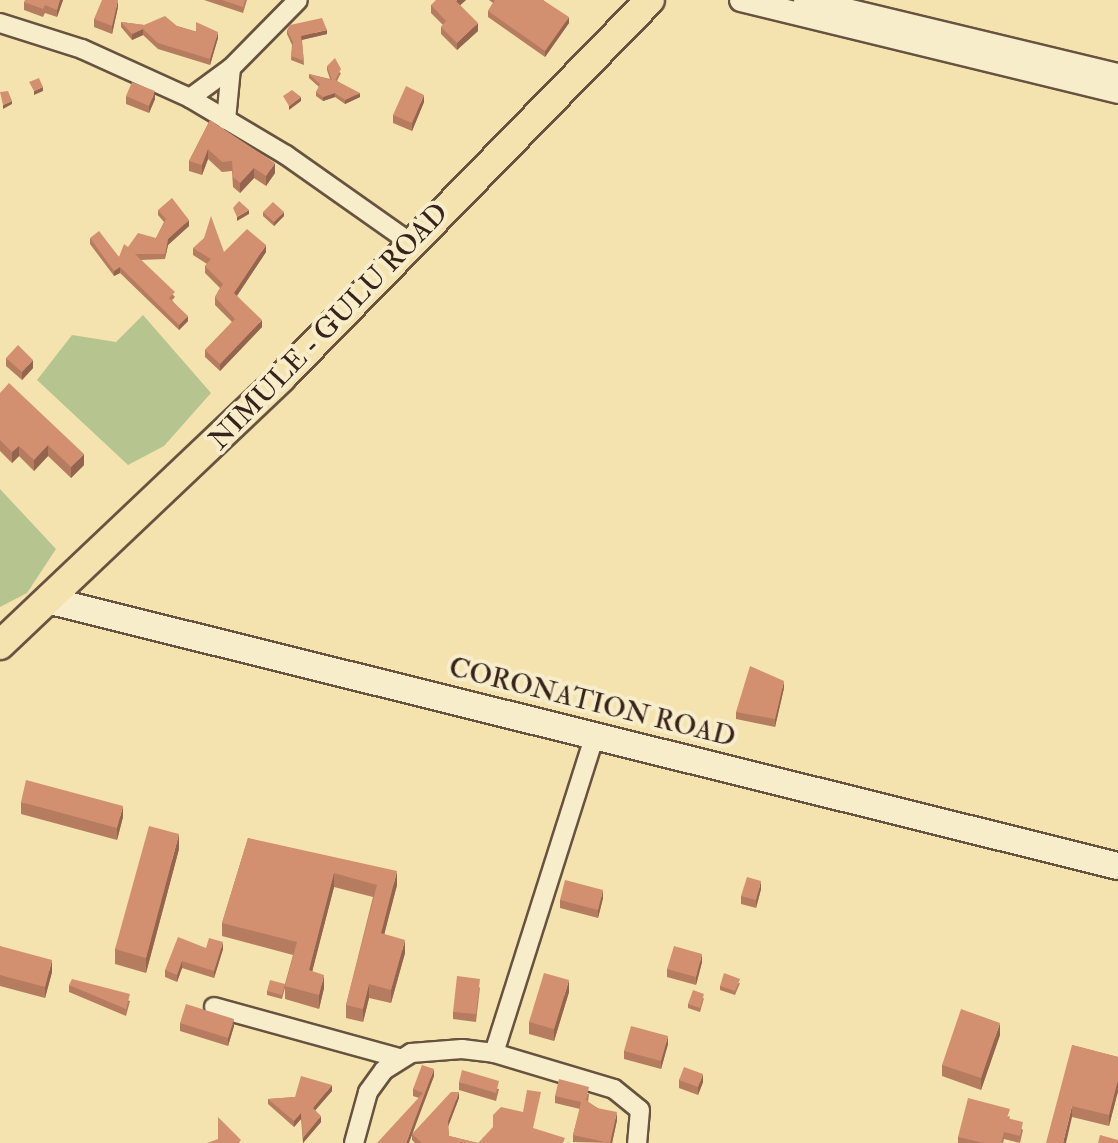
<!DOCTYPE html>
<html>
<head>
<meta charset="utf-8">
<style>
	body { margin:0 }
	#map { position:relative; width:1118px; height:1143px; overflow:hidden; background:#f4e3af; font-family:"IM FELL Double Pica",serif }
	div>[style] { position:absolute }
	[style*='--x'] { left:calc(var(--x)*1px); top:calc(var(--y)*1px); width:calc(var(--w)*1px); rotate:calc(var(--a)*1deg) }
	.green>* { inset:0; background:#b6c58f }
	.roads { filter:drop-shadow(2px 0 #675340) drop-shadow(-2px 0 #675340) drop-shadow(0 2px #675340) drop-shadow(0 -2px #675340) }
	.minor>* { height:18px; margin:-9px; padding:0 9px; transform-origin:9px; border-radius:9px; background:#f8edcb }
	.tertiary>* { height:22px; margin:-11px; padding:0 11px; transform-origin:11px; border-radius:11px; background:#f8edcb }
	.secondary>* { height:26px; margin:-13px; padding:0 13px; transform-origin:13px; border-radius:13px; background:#f8edcb }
	.primary>* { height:28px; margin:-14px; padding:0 14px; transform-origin:14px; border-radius:14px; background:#f4e3af }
	.wall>* { inset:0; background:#b57c60 }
	.shaded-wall>* { inset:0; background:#94654e }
	.building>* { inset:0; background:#d39070 }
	span { translate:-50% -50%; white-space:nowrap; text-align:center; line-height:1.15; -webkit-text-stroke:8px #f8edcb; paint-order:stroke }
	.street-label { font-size:28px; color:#38231b }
</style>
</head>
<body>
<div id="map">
	<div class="green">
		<i style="clip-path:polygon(143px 315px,211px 393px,164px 446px,128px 465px,37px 380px,72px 335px,116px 342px)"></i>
		<i style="clip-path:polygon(0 489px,56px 549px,27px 593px,0 607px)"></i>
	</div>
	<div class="roads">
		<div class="minor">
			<i style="--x:0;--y:23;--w:86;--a:17.6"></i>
			<i style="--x:82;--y:49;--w:119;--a:24.4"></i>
			<i style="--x:190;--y:98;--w:112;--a:30.7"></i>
			<i style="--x:286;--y:155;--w:154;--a:35.2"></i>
			<i style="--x:190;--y:98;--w:51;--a:-36.2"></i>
			<i style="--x:231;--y:68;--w:95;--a:-45.4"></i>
			<i style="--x:226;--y:120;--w:52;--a:-84.5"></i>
			<i style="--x:214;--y:1007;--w:192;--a:15.4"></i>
			<i style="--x:494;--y:1053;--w:331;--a:-72.4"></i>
			<i style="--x:354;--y:1143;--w:53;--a:-74.6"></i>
			<i style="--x:368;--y:1092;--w:27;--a:-54"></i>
			<i style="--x:384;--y:1070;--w:32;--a:-32"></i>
			<i style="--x:411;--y:1053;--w:51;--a:-4.5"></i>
			<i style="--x:462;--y:1049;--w:32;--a:7"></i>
			<i style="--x:494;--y:1053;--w:125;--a:16.7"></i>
			<i style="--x:614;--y:1089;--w:33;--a:39"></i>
			<i style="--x:640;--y:1110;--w:33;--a:95"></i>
		</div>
		<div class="tertiary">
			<i style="--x:741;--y:0;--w:388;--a:13.7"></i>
			<i style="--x:805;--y:0;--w:322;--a:13.5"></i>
		</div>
		<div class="secondary">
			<i style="--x:51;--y:601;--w:1099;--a:13.95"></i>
		</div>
		<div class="primary">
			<i style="--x:0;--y:645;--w:388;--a:-43.5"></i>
			<i style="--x:281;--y:378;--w:528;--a:-45.69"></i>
		</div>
	</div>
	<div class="wall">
		<i style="clip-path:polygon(63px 0,57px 17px,45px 13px,43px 17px,24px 10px,24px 2px)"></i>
		<i style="clip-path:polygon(204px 0,247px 0,243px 13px)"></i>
		<i style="clip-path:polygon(466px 0,460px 5px,478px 31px,457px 50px,441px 34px,441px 27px,443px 25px,431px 13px,431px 5px)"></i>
		<i style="clip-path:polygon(489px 0,543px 0,569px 23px,545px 57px,488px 17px,488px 11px,493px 3px)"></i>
		<i style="clip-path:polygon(118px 7px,112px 34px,94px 27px,94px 19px)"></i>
		<i style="clip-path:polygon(121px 22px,144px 25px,177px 26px,218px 38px,210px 65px,158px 49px,143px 35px,132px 40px,121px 27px)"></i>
		<i style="clip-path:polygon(287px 30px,327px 34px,302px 40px,304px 65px,291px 60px,292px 45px,287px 34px)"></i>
		<i style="clip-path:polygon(327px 66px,341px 73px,337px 81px,360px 97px,345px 104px,335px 97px,323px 101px,316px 96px,316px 92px,319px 87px,309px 78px,309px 74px,330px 79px,327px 70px)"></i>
		<i style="clip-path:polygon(126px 96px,155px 99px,149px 113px,126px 104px)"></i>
		<i style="clip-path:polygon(424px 102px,412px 131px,393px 123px,393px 115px)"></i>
		<i style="clip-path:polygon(210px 120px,275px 173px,266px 186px,254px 178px,240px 193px,233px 187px,232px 171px,222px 172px,208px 159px,202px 175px,189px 171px,189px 161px)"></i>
		<i style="clip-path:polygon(158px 210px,189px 226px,168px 245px,165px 259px,141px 260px,175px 297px,172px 300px,188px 321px,179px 330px,120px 273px,114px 276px,90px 244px,90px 238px,119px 257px,128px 247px,156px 238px,164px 222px,158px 215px)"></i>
		<i style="clip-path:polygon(263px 212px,284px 216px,274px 226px,263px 216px)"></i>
		<i style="clip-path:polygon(193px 248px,224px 252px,266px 252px,237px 296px,262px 327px,220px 371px,205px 357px,205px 350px,232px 322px,215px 305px,215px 297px,220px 288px,205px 273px,205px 266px,207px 264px,193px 255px)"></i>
		<i style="clip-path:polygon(6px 358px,33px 368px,22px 380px,6px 366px)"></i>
		<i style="clip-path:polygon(0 393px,84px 465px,71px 478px,48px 456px,34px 471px,19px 456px,12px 463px,0 451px)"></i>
		<i style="clip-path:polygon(784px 688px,775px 727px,736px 719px,736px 712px)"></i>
		<i style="clip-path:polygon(21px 802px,123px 817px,117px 840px,21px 814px)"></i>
		<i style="clip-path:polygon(248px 838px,397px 885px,384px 934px,405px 953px,391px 1003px,369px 998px,363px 1022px,346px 1018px,346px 1005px,373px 897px,334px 887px,312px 971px,324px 988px,319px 1009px,285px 999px,285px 988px,282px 999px,267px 995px,267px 991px,285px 984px,293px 955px,222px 936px,222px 923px)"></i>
		<i style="clip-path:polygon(179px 849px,146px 973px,115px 964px,115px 949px)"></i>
		<i style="clip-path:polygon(761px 889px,756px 908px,741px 904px,741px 896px)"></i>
		<i style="clip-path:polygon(603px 898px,598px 918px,560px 908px,560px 900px)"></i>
		<i style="clip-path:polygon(0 946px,52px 972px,45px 998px,0 986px)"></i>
		<i style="clip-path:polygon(206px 948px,223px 949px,214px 978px,182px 968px,177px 982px,165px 977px,165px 970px)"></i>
		<i style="clip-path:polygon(702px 962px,696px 985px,667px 977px,667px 969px)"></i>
		<i style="clip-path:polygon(740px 983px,735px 995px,720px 990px,720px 986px)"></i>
		<i style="clip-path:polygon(69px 985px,130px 1001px,126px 1016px,69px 992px)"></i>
		<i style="clip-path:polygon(480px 987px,476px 1022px,453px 1019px,453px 1012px)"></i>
		<i style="clip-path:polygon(569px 992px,554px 1041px,529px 1034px,529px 1022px)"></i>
		<i style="clip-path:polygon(704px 998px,700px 1012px,688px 1008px,688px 1004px)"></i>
		<i style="clip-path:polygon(180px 1023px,234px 1026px,228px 1046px,180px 1031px)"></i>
		<i style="clip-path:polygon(1000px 1035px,981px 1090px,942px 1076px,942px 1065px)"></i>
		<i style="clip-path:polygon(668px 1044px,661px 1069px,624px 1059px,624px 1051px)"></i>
		<i style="clip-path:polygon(1072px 1045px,1118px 1057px,1118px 1091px,1109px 1126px,1072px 1117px)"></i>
		<i style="clip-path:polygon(434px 1076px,408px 1143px,419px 1098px,413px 1096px,413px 1089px)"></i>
		<i style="clip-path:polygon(679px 1080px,703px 1082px,698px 1095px,679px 1088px)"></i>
		<i style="clip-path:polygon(459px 1082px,499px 1089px,496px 1101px,459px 1090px)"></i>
		<i style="clip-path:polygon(332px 1091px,315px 1110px,321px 1122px,303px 1143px,301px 1119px,294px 1127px,268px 1104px,268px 1099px,295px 1097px)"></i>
		<i style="clip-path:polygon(589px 1094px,588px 1102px,617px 1120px,612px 1143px,573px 1142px,573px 1135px,580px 1109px,555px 1103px,555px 1096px)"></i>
		<i style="clip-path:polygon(459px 1098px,448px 1126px,449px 1136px,478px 1143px,415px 1143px,412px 1140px,412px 1134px)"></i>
		<i style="clip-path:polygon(1010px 1116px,1009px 1119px,1023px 1130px,1020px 1143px,1004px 1139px,1003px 1143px,958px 1143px,958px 1137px)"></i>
	</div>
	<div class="shaded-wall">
		<i style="clip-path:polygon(60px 0,63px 0,57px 17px,57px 10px)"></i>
		<i style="clip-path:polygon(118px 0,118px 7px,112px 34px,112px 26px)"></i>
		<i style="clip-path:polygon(457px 0,466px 0,456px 9px,456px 1px)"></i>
		<i style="clip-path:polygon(569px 17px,569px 23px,545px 57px,545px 51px)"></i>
		<i style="clip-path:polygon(478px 23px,478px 31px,457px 50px,457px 43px)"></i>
		<i style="clip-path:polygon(143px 29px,143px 35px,132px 40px,132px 34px)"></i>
		<i style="clip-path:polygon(327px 30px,327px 34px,301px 40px,301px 36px)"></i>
		<i style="clip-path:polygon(218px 32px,218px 38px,210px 65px,210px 59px)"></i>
		<i style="clip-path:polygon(43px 87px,43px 91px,34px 95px,34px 91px)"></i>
		<i style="clip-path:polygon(155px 91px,155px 99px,149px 113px,149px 106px)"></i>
		<i style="clip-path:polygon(335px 93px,335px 97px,323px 101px,323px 97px)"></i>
		<i style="clip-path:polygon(360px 93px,360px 97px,345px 104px,345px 100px)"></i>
		<i style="clip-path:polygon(424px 95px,424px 102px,412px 131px,412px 123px)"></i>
		<i style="clip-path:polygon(301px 97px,301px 101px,289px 110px,289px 106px)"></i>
		<i style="clip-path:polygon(12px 101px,12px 104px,3px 109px,3px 105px)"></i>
		<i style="clip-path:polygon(208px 149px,208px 159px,202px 175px,202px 165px)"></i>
		<i style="clip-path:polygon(275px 163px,275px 173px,266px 186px,266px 176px)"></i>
		<i style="clip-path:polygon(254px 168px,254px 178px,240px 193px,240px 183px)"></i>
		<i style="clip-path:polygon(249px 210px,249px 214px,237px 221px,237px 217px)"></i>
		<i style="clip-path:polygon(284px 212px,284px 216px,274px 226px,274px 222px)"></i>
		<i style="clip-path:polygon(189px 220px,189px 226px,168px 245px,165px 259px,168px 239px)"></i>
		<i style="clip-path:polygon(266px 245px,266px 252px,234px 300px,234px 293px)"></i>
		<i style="clip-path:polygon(120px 267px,120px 273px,114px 276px,114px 271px)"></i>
		<i style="clip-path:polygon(188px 316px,188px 321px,179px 330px,179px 325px)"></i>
		<i style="clip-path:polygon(262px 320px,262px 327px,220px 371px,220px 364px)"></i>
		<i style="clip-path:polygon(33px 360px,33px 368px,22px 380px,22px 372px)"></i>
		<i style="clip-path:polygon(48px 445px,48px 456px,34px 471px,34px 460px)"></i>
		<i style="clip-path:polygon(19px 446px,19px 456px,12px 463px,12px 452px)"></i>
		<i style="clip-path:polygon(84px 454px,84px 465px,71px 478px,71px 467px)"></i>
		<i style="clip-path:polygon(784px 681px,784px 688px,775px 727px,775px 719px)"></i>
		<i style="clip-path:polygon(123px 806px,123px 817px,117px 840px,117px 828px)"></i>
		<i style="clip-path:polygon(179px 834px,179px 849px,146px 973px,146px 958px)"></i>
		<i style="clip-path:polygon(397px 871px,397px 885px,381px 947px,381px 933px)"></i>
		<i style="clip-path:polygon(334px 873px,334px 887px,309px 984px,309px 970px)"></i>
		<i style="clip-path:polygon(761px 881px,761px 889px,756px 908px,756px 900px)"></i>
		<i style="clip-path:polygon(603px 890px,603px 898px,598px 918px,598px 910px)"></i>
		<i style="clip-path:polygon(405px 940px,405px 953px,391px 1003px,391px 990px)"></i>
		<i style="clip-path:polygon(223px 942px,223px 949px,214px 978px,214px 971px)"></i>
		<i style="clip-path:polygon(702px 954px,702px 962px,696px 985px,696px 977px)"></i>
		<i style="clip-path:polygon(52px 960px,52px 972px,45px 998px,45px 987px)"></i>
		<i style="clip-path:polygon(182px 961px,182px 968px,177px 982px,177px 975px)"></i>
		<i style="clip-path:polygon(324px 975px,324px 988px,319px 1009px,319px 995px)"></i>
		<i style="clip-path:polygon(569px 980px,569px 992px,554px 1041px,554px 1029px)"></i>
		<i style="clip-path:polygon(369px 984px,369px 998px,363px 1022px,363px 1009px)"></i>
		<i style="clip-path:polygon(234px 1019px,234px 1026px,228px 1046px,228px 1038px)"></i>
		<i style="clip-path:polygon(1000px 1023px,1000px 1035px,981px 1090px,981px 1078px)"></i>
		<i style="clip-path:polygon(668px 1036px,668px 1044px,661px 1069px,661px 1061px)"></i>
		<i style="clip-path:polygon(434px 1069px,434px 1076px,409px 1143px,406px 1143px)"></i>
		<i style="clip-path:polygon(703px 1074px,703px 1082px,698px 1095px,698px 1087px)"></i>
		<i style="clip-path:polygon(1118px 1080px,1118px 1091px,1109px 1126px,1109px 1115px)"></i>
		<i style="clip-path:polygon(332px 1085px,332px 1091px,313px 1113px,313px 1108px)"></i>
		<i style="clip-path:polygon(459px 1092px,459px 1098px,448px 1127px,448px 1121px)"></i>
		<i style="clip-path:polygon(1072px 1106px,1072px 1117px,1066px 1143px,1063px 1143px)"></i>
		<i style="clip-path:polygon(617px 1112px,617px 1120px,612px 1143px,610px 1143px)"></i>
		<i style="clip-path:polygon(301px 1113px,301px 1119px,294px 1127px,294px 1121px)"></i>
		<i style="clip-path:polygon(321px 1116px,321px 1122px,303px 1143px,303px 1138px)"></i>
	</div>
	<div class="building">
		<i style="clip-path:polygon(25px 0,60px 0,57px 10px,45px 5px,43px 9px,24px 2px)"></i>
		<i style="clip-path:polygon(102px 0,118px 0,112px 26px,94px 19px)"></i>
		<i style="clip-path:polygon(222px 0,245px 0,243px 7px)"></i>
		<i style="clip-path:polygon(436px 0,457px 0,456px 1px,478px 23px,457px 43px,441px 27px,446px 21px,431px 5px)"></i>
		<i style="clip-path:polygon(495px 0,543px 0,569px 17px,545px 51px,488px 11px)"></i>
		<i style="clip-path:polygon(165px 16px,177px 26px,196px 32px,196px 22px,218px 32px,210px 59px,158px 43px,143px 29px,132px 34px,121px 22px,144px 25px)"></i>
		<i style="clip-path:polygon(322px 18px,327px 30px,301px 36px,304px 61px,291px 56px,293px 42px,287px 30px,290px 25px)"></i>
		<i style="clip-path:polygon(335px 58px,341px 69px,335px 80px,360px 93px,345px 100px,335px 93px,323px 97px,316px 92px,320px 84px,309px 74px,332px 80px,327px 66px)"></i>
		<i style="clip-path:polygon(39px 78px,43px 87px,34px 91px,29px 82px)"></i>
		<i style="clip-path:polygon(132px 82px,155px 91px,149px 106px,126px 96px)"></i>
		<i style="clip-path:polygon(406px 86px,424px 95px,412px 123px,393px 115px)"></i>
		<i style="clip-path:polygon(292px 90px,301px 97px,289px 106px,283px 96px)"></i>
		<i style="clip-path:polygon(8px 91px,12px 101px,3px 105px,0 92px)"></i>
		<i style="clip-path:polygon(210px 120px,275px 163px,266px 176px,254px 168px,240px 183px,233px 177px,232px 161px,222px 162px,208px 149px,202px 165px,189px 161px)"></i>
		<i style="clip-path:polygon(172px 198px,189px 220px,168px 239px,165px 254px,135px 254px,175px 292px,169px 298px,188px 316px,179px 325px,120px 267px,114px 271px,90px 238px,99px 231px,119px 257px,124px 244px,128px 247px,138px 233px,156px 238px,166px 219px,158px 210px)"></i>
		<i style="clip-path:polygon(239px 201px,249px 210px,237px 217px,233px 208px)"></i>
		<i style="clip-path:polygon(273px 202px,284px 212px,274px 222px,263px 212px)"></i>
		<i style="clip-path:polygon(211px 216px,224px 252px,247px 229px,266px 245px,234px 293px,262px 320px,220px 364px,205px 350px,235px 319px,215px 297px,223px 284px,205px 266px,211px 259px,193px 248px,204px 238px)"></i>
		<i style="clip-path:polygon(18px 345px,33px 360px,22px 372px,6px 358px)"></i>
		<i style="clip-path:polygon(9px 383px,84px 454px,71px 467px,48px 445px,34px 460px,19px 446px,12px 452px,0 440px,0 393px)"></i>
		<i style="clip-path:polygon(750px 666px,784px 681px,775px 719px,736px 712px)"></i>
		<i style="clip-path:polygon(26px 780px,123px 806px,117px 828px,21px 802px)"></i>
		<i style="clip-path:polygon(149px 826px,179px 834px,146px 958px,115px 949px)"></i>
		<i style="clip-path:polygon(248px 838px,397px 871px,381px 933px,405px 940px,391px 990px,369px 984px,363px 1009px,346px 1005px,377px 885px,334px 873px,309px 970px,324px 975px,319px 995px,285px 986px,297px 942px,222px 923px)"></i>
		<i style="clip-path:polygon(747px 877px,761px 881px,756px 900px,741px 896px)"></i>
		<i style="clip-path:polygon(565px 880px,603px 890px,598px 910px,560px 900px)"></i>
		<i style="clip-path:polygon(178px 937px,206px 948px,209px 938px,223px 942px,214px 971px,182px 961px,177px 975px,165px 970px)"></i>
		<i style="clip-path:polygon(0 946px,52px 960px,45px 987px,0 975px)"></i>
		<i style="clip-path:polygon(674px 946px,702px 954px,696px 977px,667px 969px)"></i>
		<i style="clip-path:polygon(544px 973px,569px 980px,554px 1029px,529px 1022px)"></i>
		<i style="clip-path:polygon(724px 973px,740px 979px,735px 991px,720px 986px)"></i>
		<i style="clip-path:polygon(457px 976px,480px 979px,476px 1014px,453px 1012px)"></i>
		<i style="clip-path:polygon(72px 979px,130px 994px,126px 1009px,69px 985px)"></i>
		<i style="clip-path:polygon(270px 980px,285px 984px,282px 995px,267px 991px)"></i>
		<i style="clip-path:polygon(693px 990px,704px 994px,700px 1008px,688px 1004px)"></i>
		<i style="clip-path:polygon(186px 1004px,234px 1019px,228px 1038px,180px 1023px)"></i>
		<i style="clip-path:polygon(961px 1009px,1000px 1023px,981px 1078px,942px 1065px)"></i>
		<i style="clip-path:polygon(631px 1026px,668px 1036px,661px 1061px,624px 1051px)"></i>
		<i style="clip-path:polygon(1072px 1045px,1118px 1057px,1118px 1080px,1109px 1115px,1072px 1106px,1063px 1143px,1046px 1143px)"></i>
		<i style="clip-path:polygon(422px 1065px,434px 1069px,406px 1143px,377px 1143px,423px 1093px,413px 1089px)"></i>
		<i style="clip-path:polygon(684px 1067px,703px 1074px,698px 1087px,679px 1080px)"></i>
		<i style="clip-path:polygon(462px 1070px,499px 1081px,496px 1093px,459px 1082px)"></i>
		<i style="clip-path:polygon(301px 1076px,332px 1085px,313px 1108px,321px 1116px,303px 1138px,301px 1113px,294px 1121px,268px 1099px,295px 1097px)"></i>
		<i style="clip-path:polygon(559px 1079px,589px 1087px,586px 1100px,597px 1108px,617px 1112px,610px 1143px,573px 1135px,581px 1102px,555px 1096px)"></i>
		<i style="clip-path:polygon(527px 1090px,541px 1092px,533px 1128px,565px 1138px,563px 1143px,478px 1143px,493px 1127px,493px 1115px,501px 1107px,523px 1112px)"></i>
		<i style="clip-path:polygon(451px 1092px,459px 1092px,448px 1121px,449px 1136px,478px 1143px,422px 1143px,412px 1134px)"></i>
		<i style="clip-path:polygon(968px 1098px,1010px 1109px,1007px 1118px,1023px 1122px,1020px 1136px,1004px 1132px,1001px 1143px,984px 1143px,958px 1137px)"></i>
		<i style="clip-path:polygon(218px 1117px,241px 1140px,239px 1143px,207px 1143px,218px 1139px)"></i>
		<i style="clip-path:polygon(1100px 1135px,1118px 1140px,1118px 1143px,1098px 1143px)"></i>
	</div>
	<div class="street-label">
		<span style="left:329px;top:327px;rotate:-46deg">NIMULE - GULU ROAD</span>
		<span style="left:592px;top:703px;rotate:14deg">CORONATION ROAD</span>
	</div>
</div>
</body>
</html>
